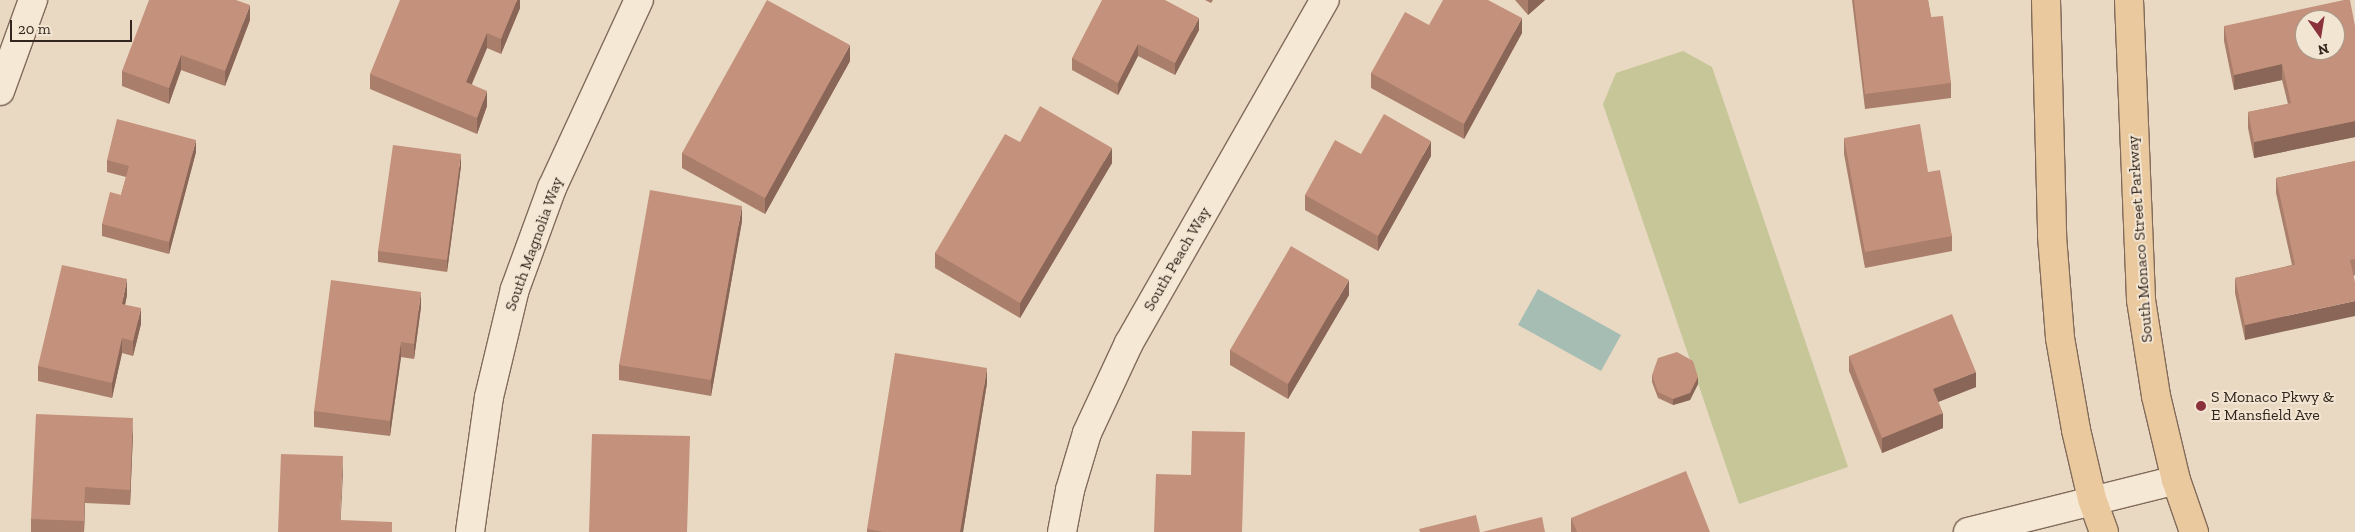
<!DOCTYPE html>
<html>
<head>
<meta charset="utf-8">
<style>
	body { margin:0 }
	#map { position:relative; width:2355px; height:532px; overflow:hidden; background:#e9d9c3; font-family:"Zilla Slab",serif }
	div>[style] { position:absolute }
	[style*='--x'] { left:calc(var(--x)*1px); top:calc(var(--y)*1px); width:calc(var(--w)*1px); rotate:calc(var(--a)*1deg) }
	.green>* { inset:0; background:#c6c698 }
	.water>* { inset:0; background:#a5bdb3 }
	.roads { filter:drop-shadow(1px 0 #826b5b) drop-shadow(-1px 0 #826b5b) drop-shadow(0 1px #826b5b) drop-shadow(0 -1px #826b5b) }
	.minor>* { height:28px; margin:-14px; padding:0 14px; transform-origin:14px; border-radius:14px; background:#f5e8d5 }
	.major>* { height:28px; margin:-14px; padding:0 14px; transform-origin:14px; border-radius:14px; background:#eac99e }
	.wall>* { inset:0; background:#a97e6b }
	.shaded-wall>* { inset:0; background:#896657 }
	.building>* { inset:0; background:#c4927c }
	.dots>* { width:14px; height:14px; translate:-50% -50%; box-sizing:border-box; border:2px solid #f2e5d2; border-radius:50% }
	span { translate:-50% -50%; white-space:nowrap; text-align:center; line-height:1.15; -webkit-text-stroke:4px #f2e5d2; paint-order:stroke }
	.street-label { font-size:16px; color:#33261e }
	.poi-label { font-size:16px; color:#33261e }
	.left { translate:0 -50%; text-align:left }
	.north { position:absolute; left:2295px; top:10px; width:50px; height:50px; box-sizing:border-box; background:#f2e5d2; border:1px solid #a6998a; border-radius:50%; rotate:167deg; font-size:14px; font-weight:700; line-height:20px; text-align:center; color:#33261e }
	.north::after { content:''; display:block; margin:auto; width:18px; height:22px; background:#8b313c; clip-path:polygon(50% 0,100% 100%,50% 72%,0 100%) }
	.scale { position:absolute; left:10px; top:20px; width:122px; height:22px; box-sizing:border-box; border:2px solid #33261e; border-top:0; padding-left:6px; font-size:15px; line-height:18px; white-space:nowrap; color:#33261e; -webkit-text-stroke:4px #f2e5d2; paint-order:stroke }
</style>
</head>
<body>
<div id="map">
	<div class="green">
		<i style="clip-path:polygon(1683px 51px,1712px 67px,1848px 467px,1739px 504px,1603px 104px,1616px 73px)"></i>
	</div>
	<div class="water">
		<i style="clip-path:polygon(1538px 289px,1621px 335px,1601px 371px,1518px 325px)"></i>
	</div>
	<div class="roads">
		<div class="minor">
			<i style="--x:0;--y:91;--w:97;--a:-70.1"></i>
			<i style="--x:470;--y:532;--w:136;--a:-82"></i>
			<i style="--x:489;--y:397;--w:111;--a:-76.5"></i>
			<i style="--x:515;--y:289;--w:108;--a:-69.9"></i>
			<i style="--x:552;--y:188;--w:207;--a:-65.2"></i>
			<i style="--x:1062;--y:532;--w:43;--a:-79.2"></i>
			<i style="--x:1070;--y:490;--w:59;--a:-73.4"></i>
			<i style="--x:1087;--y:433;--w:99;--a:-65"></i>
			<i style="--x:1129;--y:343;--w:395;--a:-60.3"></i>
			<i style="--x:1968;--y:532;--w:214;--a:-14"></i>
		</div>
		<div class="major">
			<i style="--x:2046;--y:0;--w:236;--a:88.5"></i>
			<i style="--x:2052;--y:236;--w:102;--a:85.5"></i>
			<i style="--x:2060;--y:338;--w:93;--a:80.1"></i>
			<i style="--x:2076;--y:430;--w:71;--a:76.9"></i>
			<i style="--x:2092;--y:499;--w:35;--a:70"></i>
			<i style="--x:2129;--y:0;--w:300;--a:87.7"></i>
			<i style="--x:2141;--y:300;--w:97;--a:81.1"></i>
			<i style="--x:2156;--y:396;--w:86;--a:76.6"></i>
			<i style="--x:2176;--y:480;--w:55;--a:70.9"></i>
		</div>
	</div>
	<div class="wall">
		<i style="clip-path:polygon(520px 0,520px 8px,501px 54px,487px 48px,472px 84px,487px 106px,477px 134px,370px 89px,370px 74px)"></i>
		<i style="clip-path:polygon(1205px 0,1213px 0,1211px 3px)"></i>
		<i style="clip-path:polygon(1515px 0,1545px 0,1528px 15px)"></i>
		<i style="clip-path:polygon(1852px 0,1928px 0,1931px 17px,1951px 83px,1951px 98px,1865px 109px)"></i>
		<i style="clip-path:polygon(250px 20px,225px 86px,181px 70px,169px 104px,122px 86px,122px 71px)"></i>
		<i style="clip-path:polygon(1429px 25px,1522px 33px,1464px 139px,1371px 88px,1371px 73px)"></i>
		<i style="clip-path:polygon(2224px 26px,2355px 26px,2355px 137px,2254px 158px,2248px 128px,2248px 112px,2288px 104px,2282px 80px,2234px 90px,2224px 41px)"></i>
		<i style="clip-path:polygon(1199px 30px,1175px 75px,1138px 56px,1118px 95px,1072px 70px,1072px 58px)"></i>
		<i style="clip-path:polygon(850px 61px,765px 214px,682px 168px,682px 153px)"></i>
		<i style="clip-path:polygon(1844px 138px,1928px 172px,1952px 236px,1952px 251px,1865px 268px,1844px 154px)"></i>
		<i style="clip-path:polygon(1020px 142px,1112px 163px,1020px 318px,935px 268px,935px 253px)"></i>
		<i style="clip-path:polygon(196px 152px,169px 254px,102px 236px,102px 224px,121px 195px,126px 177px,107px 172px,107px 160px)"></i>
		<i style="clip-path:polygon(1361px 154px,1431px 156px,1378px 251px,1305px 210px,1305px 195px)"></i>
		<i style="clip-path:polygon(2355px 161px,2355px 275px,2245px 340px,2235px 293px,2235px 278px,2292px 265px,2276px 193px,2276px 178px)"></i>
		<i style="clip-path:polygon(461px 166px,447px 272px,378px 262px,378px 251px)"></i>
		<i style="clip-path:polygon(742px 221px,711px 396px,619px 380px,619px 365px)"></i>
		<i style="clip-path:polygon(127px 295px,125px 305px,141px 324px,133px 356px,122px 353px,112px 398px,38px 381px,38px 366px)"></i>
		<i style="clip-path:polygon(1349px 295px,1288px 399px,1230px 365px,1230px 350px)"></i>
		<i style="clip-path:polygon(421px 307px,414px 359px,401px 357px,390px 436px,314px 427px,314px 411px)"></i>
		<i style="clip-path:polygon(1849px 356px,1976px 387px,1938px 402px,1943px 428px,1882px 453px,1849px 371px)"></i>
		<i style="clip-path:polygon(1652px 375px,1698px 384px,1690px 400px,1673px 405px,1658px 398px,1652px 382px)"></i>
		<i style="clip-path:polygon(987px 383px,963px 532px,867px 532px,867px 529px)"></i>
		<i style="clip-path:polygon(133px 433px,130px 505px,85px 503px,84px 532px,31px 532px,31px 519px)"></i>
		<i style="clip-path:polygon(1571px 518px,1710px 532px,1571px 532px)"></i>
	</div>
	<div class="shaded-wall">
		<i style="clip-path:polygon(517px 0,520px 0,520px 8px,501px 54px,501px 39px)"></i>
		<i style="clip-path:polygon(1528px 0,1545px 0,1528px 15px)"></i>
		<i style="clip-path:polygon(250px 5px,250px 20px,225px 86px,225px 71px)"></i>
		<i style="clip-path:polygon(1199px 18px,1199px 30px,1175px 75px,1175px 63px)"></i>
		<i style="clip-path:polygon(1522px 18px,1522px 33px,1464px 139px,1464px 124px)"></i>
		<i style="clip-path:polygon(487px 33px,487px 48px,466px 97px,466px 82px)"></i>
		<i style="clip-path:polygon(1138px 44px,1138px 56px,1118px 95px,1118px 83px)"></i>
		<i style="clip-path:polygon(850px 45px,850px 61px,765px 214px,765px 198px)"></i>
		<i style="clip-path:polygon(181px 55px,181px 70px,169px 104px,169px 88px)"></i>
		<i style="clip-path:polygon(2282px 64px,2282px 80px,2234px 90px,2234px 75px)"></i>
		<i style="clip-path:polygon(487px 91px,487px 106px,477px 134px,477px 118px)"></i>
		<i style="clip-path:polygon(2355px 121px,2355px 137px,2254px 158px,2254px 142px)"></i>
		<i style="clip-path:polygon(196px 140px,196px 152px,169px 254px,169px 242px)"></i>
		<i style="clip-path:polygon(1431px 141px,1431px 156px,1378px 251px,1378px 236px)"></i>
		<i style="clip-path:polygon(1112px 148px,1112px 163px,1020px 318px,1020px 303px)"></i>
		<i style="clip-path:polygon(461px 154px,461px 166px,447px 272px,447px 260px)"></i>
		<i style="clip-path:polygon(742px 206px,742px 221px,711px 396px,711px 380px)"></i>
		<i style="clip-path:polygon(127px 279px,127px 295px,122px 320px,122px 304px)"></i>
		<i style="clip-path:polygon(1349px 280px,1349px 295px,1288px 399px,1288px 384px)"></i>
		<i style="clip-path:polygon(421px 292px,421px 307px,414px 359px,414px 344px)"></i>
		<i style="clip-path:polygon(2355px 301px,2355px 316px,2245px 340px,2245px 325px)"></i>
		<i style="clip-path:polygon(141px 308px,141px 324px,133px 356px,133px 341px)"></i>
		<i style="clip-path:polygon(122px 338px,122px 353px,112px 398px,112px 383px)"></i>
		<i style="clip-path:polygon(401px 342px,401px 357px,390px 436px,390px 421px)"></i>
		<i style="clip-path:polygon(987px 368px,987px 383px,963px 532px,960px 532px)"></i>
		<i style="clip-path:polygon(1976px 372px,1976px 387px,1933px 404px,1933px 389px)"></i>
		<i style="clip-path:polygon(1698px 377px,1698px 384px,1690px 400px,1673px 405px,1673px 399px)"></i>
		<i style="clip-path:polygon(1943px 413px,1943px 428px,1882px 453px,1882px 438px)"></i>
		<i style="clip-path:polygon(133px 418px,133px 433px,130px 505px,130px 490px)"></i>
		<i style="clip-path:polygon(343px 456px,343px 472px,340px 532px,340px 520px)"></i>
		<i style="clip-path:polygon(85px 487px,85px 503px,84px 532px,84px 521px)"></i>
	</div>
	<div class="building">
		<i style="clip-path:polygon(149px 0,236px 0,250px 5px,225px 71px,181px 55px,169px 88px,122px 71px)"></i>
		<i style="clip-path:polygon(400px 0,517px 0,501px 39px,487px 33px,466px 82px,487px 91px,477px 118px,370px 74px)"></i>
		<i style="clip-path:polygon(767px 0,850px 45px,765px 198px,682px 153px)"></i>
		<i style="clip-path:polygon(1102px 0,1165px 0,1199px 18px,1175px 63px,1138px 44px,1118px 83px,1072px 58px)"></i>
		<i style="clip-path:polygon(1443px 0,1488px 0,1522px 18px,1464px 124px,1371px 73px,1405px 12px,1429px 25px)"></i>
		<i style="clip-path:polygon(1854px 0,1928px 0,1931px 17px,1943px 16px,1951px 83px,1865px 94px)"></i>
		<i style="clip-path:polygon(evenodd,2344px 0,2350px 0,2355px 26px,2355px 121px,2254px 142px,2248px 112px,2291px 103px,2282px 64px,2234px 75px,2224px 26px,2344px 0,2305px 20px,2335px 20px,2335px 50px,2305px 50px,2305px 20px)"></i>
		<i style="clip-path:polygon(1040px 106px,1112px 148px,1020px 303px,935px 253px,1005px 134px,1020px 142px)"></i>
		<i style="clip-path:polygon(1384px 114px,1431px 141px,1378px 236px,1305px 195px,1335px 140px,1361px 154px)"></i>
		<i style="clip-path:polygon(117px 119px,196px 140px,169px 242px,102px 224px,110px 192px,121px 195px,129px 166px,107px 160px)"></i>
		<i style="clip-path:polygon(1920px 124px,1928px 172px,1940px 170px,1952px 236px,1865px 252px,1844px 138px)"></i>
		<i style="clip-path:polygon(393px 145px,461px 154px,447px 260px,378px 251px)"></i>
		<i style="clip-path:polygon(2355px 161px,2355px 259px,2350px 260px,2355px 282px,2355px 301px,2245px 325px,2235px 278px,2295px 265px,2276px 178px)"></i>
		<i style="clip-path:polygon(650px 190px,742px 206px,711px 380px,619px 365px)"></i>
		<i style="clip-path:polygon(1291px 246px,1349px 280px,1288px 384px,1230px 350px)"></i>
		<i style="clip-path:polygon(62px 265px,127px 279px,122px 304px,141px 308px,133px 341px,122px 338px,112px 383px,38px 366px)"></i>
		<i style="clip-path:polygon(331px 280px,421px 292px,414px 344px,401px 342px,390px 421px,314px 411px)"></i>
		<i style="clip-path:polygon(1952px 314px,1976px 372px,1933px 389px,1943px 413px,1882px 438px,1849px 356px)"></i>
		<i style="clip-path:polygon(1677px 352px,1693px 361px,1698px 377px,1690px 393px,1673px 399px,1658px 392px,1652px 375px,1658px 358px)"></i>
		<i style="clip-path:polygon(895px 353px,987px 368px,960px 532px,883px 532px,867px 529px)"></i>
		<i style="clip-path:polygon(36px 414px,133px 418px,130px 490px,85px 487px,84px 521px,31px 519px)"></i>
		<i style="clip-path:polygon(1192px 431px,1245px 432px,1242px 532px,1154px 532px,1156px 474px,1191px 475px)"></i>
		<i style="clip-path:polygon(592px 434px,690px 436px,687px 532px,589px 532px)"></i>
		<i style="clip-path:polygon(281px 454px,343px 456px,340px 520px,392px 522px,392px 532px,278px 532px)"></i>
		<i style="clip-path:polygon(1686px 471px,1710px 532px,1577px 532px,1571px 518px)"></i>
		<i style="clip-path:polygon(1476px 515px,1480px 532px,1420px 532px,1419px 529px)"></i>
		<i style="clip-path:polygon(1542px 517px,1545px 532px,1482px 532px)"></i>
	</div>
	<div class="dots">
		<i style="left:2201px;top:406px;background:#8b313c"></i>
	</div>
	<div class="street-label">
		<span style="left:2140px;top:239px;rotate:-94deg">South Monaco Street Parkway</span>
		<span style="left:534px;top:244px;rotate:-70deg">South Magnolia Way</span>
		<span style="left:1177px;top:259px;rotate:-60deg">South Peach Way</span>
	</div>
	<div class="poi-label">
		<span class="left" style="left:2211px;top:406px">S Monaco Pkwy &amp;<br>E Mansfield Ave</span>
	</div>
	<div class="north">N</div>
	<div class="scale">20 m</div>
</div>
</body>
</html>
